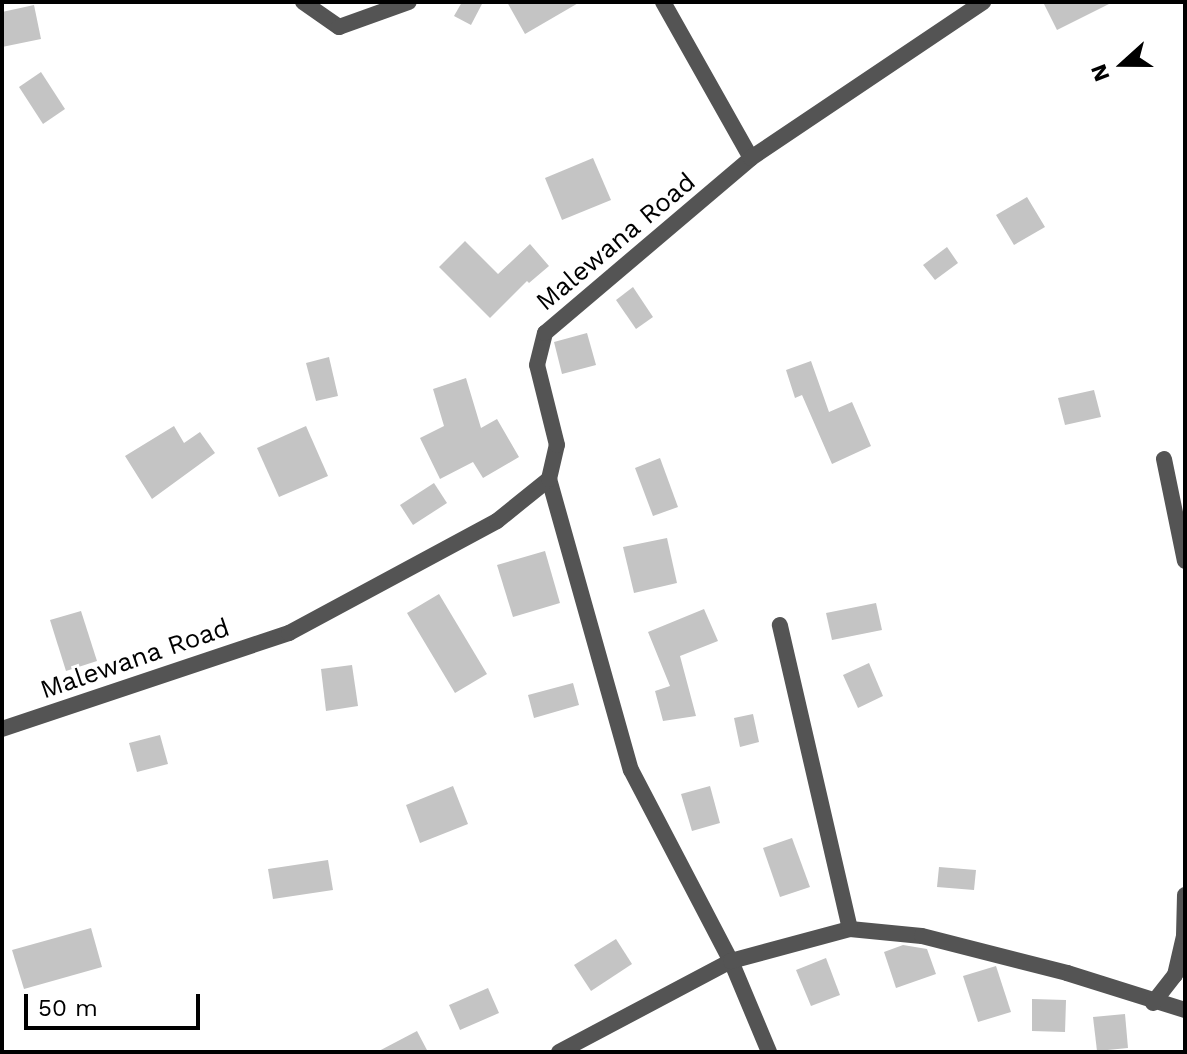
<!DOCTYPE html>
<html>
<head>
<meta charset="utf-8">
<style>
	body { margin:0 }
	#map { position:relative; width:1187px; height:1054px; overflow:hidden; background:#fff; font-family:"Work Sans",sans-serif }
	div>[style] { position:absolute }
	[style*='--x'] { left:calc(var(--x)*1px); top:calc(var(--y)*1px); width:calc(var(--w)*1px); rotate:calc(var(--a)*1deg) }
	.building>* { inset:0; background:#c4c4c4 }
	.minor>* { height:16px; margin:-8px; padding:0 8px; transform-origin:8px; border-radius:8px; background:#545454 }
	.tertiary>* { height:16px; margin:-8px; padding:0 8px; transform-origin:8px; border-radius:8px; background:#545454 }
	span { translate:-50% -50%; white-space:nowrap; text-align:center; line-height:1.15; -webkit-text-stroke:6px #fff; paint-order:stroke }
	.street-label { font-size:26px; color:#000 }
	.frame { position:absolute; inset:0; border:4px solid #000; pointer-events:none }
	.north { position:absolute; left:1083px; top:24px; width:80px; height:80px; -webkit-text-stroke:6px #fff; paint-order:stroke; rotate:249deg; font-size:22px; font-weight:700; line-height:32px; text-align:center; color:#000 }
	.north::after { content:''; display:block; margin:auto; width:28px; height:36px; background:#000; clip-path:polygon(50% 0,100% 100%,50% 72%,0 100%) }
	.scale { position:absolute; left:24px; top:994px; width:176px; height:36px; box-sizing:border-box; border:4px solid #000; border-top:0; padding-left:10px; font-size:24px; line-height:28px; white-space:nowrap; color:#000; -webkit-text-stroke:6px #fff; paint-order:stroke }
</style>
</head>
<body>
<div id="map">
	<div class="building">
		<i style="clip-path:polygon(462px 2px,483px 2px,471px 25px,454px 16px)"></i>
		<i style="clip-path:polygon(507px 2px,580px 2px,525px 34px)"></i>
		<i style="clip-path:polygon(1043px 2px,1113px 2px,1057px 30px)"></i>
		<i style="clip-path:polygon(34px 5px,41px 39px,2px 47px,2px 12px)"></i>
		<i style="clip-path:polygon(41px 72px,65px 109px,43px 124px,19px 87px)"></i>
		<i style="clip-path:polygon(593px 158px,611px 200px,562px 220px,545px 178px)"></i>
		<i style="clip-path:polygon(1027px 197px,1045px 227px,1014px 245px,996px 215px)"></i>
		<i style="clip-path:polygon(465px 241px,498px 274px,530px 244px,549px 266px,529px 283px,527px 281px,490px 318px,439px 267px)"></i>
		<i style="clip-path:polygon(947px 247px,958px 263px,935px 280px,923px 265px)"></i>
		<i style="clip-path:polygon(633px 287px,653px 317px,636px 329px,616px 300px)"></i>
		<i style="clip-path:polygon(587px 333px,596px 365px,562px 374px,554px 342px)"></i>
		<i style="clip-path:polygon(329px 357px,338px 396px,316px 401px,306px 363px)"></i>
		<i style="clip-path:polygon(811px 361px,829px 412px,852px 402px,871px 446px,832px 464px,802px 395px,795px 398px,786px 370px)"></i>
		<i style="clip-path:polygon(466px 378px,481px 428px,497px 419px,519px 457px,483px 478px,473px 462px,440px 479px,420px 438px,444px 426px,433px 389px)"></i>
		<i style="clip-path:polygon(1094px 390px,1101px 417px,1065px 425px,1058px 398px)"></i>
		<i style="clip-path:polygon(174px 426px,184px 443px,200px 432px,215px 453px,152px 499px,125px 456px)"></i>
		<i style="clip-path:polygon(306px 426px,328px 476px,279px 497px,257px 448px)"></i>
		<i style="clip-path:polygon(660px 458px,678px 507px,653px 516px,635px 468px)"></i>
		<i style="clip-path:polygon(434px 483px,447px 503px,413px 525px,400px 505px)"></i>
		<i style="clip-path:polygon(667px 538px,677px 583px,634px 593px,623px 547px)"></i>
		<i style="clip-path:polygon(545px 551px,560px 603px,513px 617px,497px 565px)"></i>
		<i style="clip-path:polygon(439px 594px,487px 674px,455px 693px,407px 613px)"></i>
		<i style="clip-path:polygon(876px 603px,882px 630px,832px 640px,826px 613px)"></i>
		<i style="clip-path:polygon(704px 609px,718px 641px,680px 656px,696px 716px,663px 721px,655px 691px,670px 686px,648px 632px)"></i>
		<i style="clip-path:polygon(81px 611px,97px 661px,66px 671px,50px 620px)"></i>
		<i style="clip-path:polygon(869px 663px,883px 696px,858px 708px,843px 675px)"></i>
		<i style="clip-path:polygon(352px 665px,358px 706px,326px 711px,321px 669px)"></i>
		<i style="clip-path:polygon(573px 683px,579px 705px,534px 718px,528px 695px)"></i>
		<i style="clip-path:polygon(753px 714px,759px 742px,740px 747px,734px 718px)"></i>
		<i style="clip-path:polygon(160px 735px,168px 764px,137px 772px,129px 743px)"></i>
		<i style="clip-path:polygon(453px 786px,468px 824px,420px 843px,406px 805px)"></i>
		<i style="clip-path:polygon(710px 786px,720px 823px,692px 831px,681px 794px)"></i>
		<i style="clip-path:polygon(792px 838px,810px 887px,780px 897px,763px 848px)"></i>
		<i style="clip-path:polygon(328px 860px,333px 890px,273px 899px,268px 869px)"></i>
		<i style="clip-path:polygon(939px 867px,976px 870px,974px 890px,937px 887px)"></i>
		<i style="clip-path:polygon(91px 928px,102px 967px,24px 989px,12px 950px)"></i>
		<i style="clip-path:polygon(616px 939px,632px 964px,591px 991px,574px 965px)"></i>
		<i style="clip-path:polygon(903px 945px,927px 949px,936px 974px,896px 988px,884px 952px)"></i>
		<i style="clip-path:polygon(826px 958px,840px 995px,811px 1006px,796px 970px)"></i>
		<i style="clip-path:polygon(996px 966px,1011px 1012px,978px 1022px,963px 976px)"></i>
		<i style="clip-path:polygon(488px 988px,499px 1013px,460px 1030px,449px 1005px)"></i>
		<i style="clip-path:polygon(1032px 999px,1066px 1000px,1065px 1032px,1032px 1031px)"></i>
		<i style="clip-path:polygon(1125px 1014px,1128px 1048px,1097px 1051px,1093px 1017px)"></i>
		<i style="clip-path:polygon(417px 1031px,428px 1052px,377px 1052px)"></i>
	</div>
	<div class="minor">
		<i style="--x:303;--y:2;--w:44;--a:34.8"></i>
		<i style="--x:339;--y:27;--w:74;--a:-19.7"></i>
		<i style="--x:663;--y:2;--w:179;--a:60.6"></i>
		<i style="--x:1164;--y:459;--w:104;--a:78.4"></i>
		<i style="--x:549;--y:479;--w:302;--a:74.3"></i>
		<i style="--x:631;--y:770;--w:216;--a:62.4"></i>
		<i style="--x:731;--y:961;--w:99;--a:67.3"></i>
		<i style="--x:850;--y:929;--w:72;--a:5.6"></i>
		<i style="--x:922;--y:936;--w:150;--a:14.3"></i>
		<i style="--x:1067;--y:973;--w:124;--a:17.4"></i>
		<i style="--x:1153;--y:1003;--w:36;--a:-52"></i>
		<i style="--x:1175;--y:975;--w:40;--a:-77"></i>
		<i style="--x:1184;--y:936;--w:41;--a:-88.6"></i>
		<i style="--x:559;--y:1052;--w:195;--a:-27.9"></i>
		<i style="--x:731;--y:961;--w:123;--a:-15.1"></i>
		<i style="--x:850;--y:929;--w:312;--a:-103"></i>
	</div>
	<div class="tertiary">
		<i style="--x:2;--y:729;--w:303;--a:-18.5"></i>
		<i style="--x:289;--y:633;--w:236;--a:-28.3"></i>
		<i style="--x:497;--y:521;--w:67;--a:-38.9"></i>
		<i style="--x:549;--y:479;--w:35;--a:-77"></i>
		<i style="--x:557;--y:445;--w:82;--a:-104"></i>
		<i style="--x:537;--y:365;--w:33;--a:-76"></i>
		<i style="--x:545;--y:333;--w:270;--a:-40.3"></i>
		<i style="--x:751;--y:158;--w:280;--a:-33.9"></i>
	</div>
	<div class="street-label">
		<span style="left:616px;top:242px;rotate:-40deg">Malewana Road</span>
		<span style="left:135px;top:659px;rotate:-19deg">Malewana Road</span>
	</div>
	<div class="frame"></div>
	<div class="north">N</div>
	<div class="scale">50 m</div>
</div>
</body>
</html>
